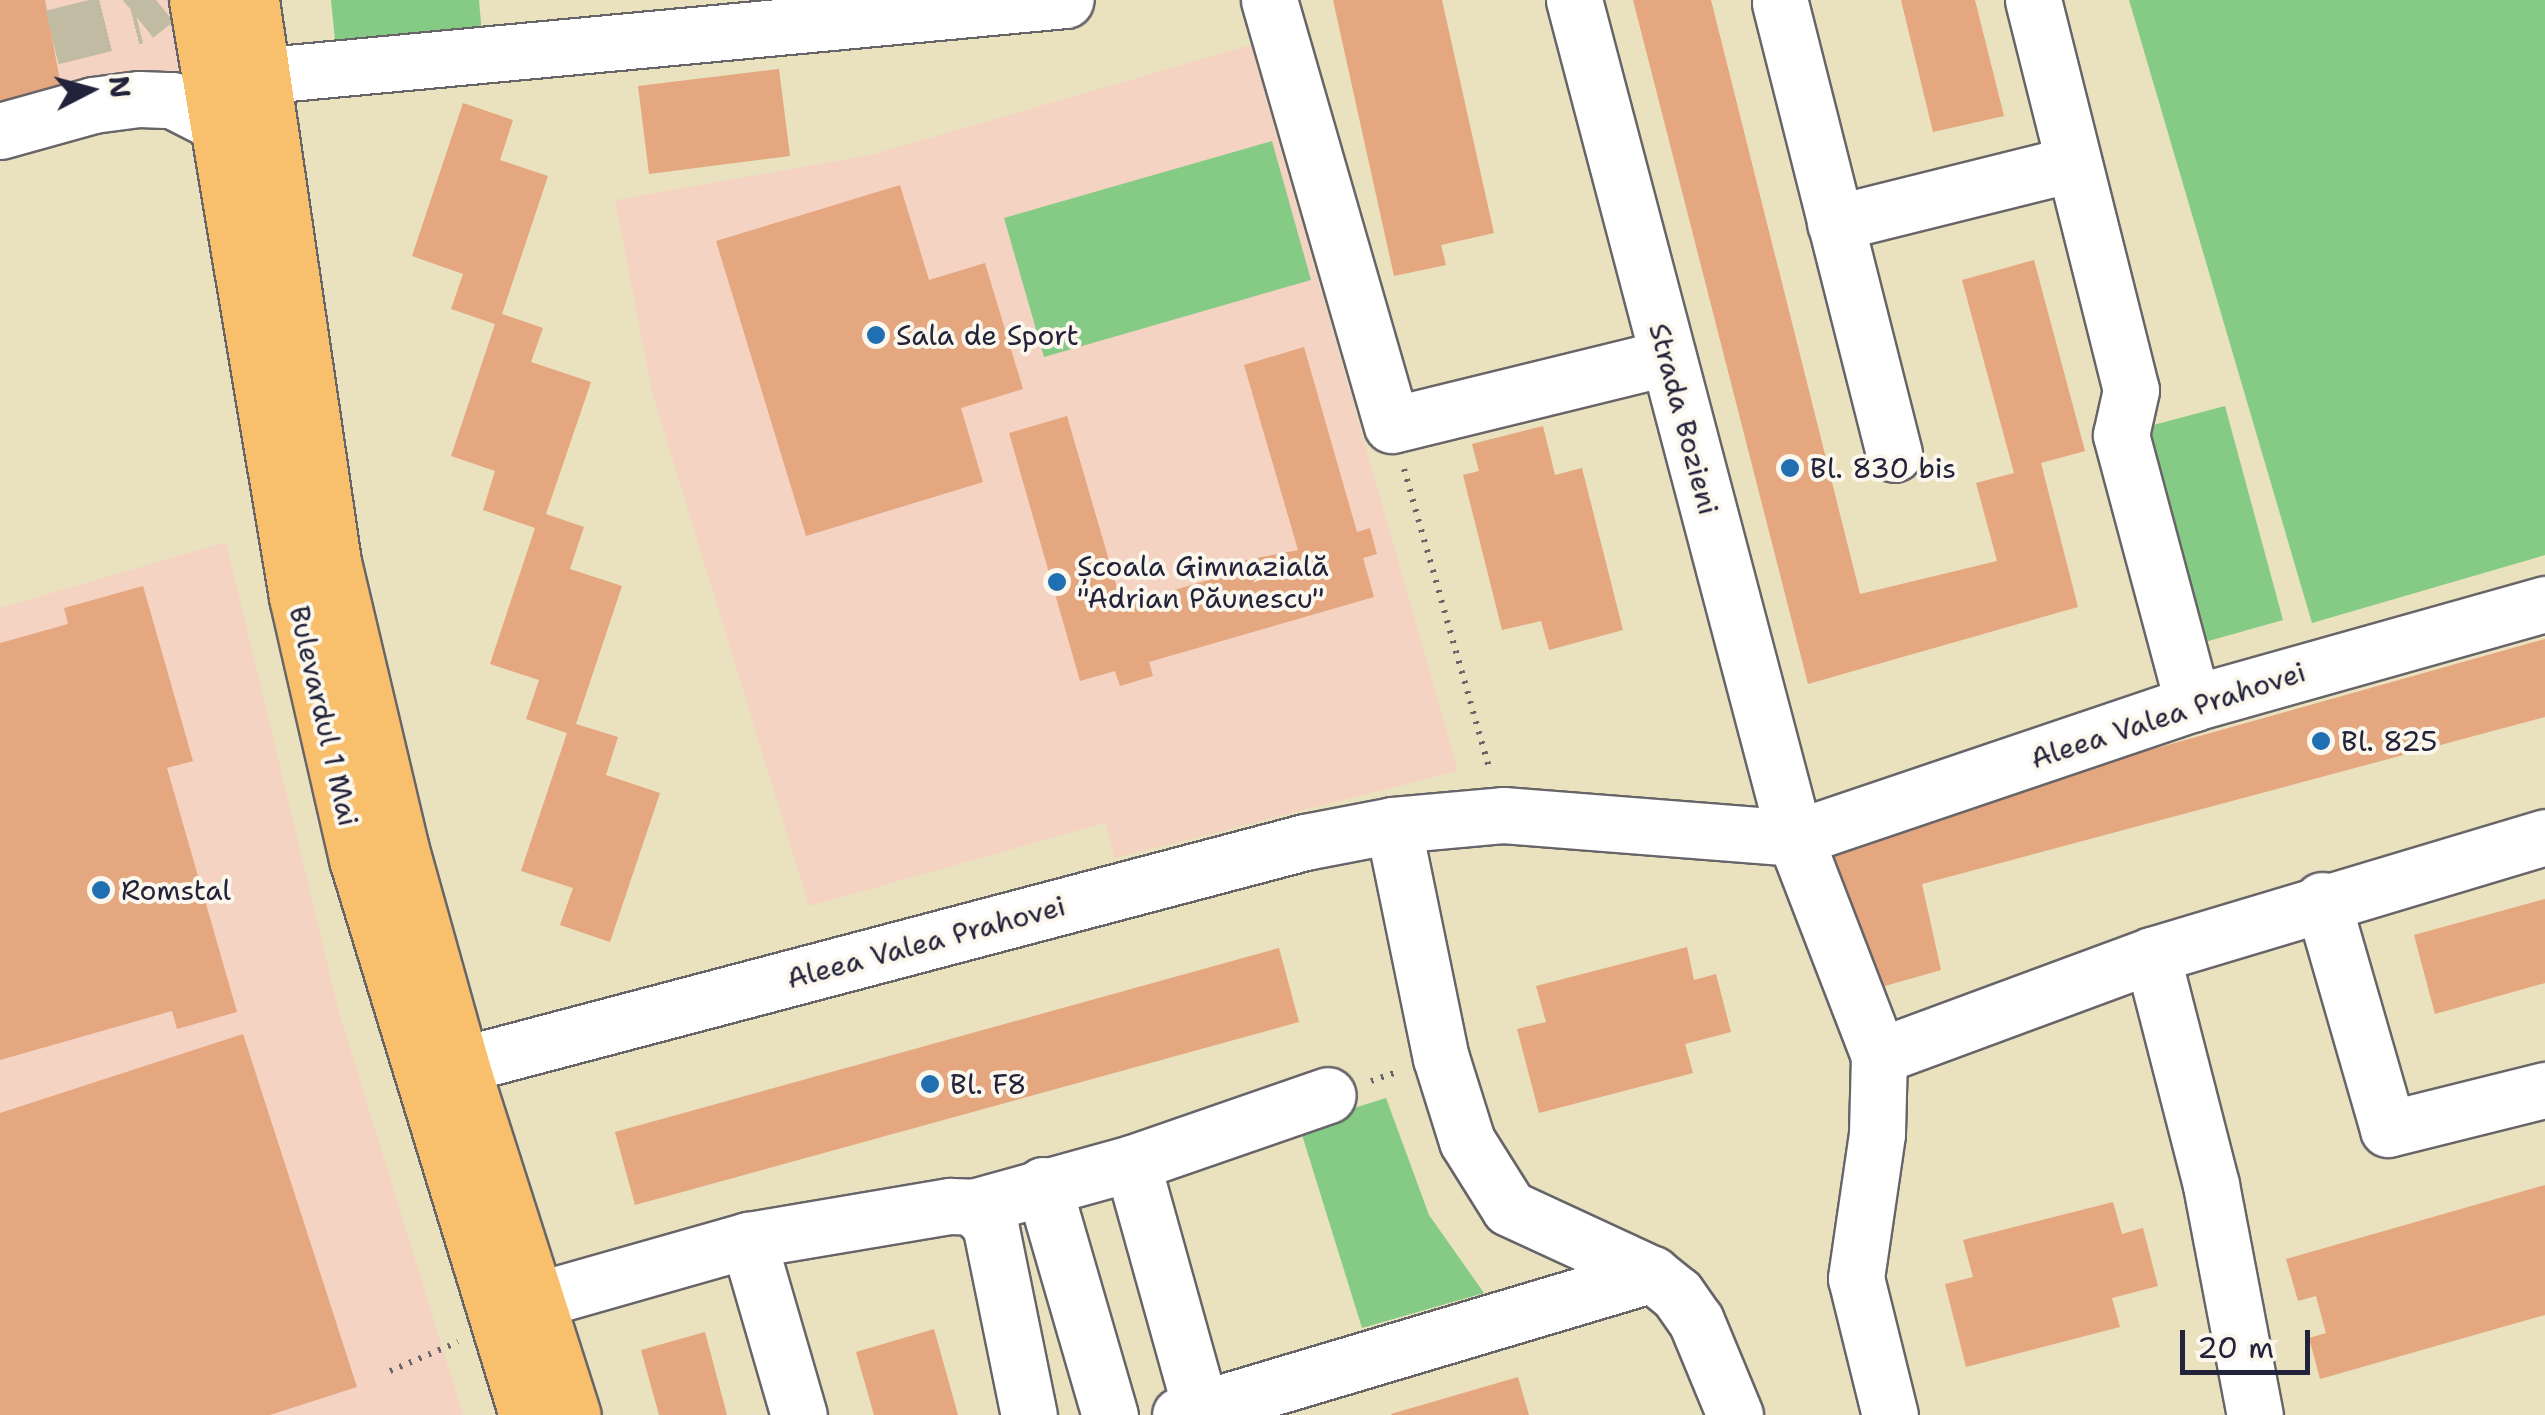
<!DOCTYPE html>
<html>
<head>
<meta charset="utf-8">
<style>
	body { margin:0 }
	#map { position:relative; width:2545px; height:1415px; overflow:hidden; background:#eae1be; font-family:"Shantell Sans",sans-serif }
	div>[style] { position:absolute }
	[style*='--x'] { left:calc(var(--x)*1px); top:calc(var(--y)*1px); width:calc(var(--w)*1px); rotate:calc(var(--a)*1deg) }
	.built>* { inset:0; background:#f5d3c2 }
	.green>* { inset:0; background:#85cb86 }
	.building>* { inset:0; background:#e4a77f }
	.minor-tunnel>* { height:55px; margin-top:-27.5px; transform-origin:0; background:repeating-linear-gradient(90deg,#c2bba4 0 55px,transparent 0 83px) }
	.path>* { height:6px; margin-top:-3px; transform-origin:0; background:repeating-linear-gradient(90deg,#686569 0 2.5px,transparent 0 10.5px) }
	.roads { filter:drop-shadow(2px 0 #686569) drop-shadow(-2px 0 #686569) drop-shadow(0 2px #686569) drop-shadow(0 -2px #686569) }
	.minor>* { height:55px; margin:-27.5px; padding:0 27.5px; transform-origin:27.5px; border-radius:27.5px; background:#fff }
	.major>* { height:55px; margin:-27.5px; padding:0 27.5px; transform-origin:27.5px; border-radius:27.5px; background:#f8bf6c }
	.dots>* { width:28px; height:28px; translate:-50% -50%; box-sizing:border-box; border:5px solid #fbf7ec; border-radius:50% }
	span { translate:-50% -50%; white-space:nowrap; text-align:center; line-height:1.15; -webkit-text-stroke:8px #fbf7ec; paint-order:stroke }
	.poi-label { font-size:28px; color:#22223b }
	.left { translate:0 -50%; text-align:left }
	.street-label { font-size:28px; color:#22223b }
	.north { position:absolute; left:40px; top:40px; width:100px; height:100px; -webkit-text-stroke:8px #fbf7ec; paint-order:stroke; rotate:84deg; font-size:28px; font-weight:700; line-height:40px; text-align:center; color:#22223b }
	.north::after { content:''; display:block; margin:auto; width:35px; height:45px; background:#22223b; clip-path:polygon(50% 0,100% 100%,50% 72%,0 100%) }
	.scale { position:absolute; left:2180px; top:1330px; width:130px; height:45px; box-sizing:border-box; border:5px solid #22223b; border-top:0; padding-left:12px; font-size:30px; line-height:35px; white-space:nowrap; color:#22223b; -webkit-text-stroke:8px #fbf7ec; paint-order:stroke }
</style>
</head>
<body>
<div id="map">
	<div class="built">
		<i style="clip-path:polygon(0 0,279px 0,288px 96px,37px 140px)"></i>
		<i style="clip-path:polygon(1251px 45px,1458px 771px,1115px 858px,1105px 823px,809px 906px,652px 392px,615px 200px,871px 155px)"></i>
		<i style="clip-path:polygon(226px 542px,339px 1012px,463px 1415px,0 1415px,0 608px)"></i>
	</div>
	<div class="green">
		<i style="clip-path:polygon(331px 0,479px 0,482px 35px,336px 50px)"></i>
		<i style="clip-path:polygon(2129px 0,2545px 0,2545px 555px,2312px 623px)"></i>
		<i style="clip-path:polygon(1272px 141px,1311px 280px,1044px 357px,1004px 218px)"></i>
		<i style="clip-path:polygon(2225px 406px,2283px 620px,2205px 642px,2146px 427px)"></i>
		<i style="clip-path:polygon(1386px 1098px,1429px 1215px,1484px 1293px,1362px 1328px,1299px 1125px)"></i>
	</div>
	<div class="building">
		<i style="clip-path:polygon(0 0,45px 0,64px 102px,0 114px)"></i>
		<i style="clip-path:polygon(1333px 0,1442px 0,1494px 233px,1441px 245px,1446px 265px,1394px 276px)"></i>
		<i style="clip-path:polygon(1633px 0,1711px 0,1860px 594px,1997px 561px,1976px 483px,2014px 473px,1962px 280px,2034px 260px,2085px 451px,2041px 463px,2078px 607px,1808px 684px)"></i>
		<i style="clip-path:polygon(1901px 0,1975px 0,2004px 116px,1933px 132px)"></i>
		<i style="clip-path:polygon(779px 69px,790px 156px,649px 174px,638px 86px)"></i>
		<i style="clip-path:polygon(463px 103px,513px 120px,500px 160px,548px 176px,502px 314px,543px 328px,531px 362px,591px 382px,546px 514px,584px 527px,570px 569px,622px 586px,576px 724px,618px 737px,606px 775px,660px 793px,610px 942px,560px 925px,573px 888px,521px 871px,567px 733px,526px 719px,539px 680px,490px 664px,535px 528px,483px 510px,495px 471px,451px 456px,495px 324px,451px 309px,463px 274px,412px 256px)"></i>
		<i style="clip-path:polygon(900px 185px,929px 280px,985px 263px,1023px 389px,961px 408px,983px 482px,806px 536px,716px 241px)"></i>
		<i style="clip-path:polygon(1304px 347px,1357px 532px,1370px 528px,1377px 554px,1363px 558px,1374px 597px,1149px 662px,1153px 676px,1120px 686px,1115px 671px,1080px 681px,1009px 433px,1067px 416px,1122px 605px,1219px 577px,1216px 566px,1298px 550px,1244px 365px)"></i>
		<i style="clip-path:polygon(1543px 426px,1555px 475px,1582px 468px,1623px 630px,1549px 650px,1541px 621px,1502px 630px,1463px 475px,1479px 471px,1472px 444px)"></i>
		<i style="clip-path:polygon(143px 586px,193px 761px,167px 768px,237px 1012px,177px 1029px,172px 1011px,0 1060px,0 643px,68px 624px,64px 608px)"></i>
		<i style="clip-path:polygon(2545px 639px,2545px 717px,1922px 884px,1941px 970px,1871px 990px,1829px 840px)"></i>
		<i style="clip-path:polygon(2545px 899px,2545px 983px,2435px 1014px,2414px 935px)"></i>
		<i style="clip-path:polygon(1687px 947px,1694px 980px,1716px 974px,1731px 1032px,1685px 1044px,1693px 1073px,1539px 1113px,1517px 1029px,1546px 1022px,1536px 986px)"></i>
		<i style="clip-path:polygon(1279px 948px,1299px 1022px,635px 1205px,615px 1132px)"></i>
		<i style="clip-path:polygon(243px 1034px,357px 1387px,270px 1415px,0 1415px,0 1113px)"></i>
		<i style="clip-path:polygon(2545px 1185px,2545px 1315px,2320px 1379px,2309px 1338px,2326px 1333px,2316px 1296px,2298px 1301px,2286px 1259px)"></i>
		<i style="clip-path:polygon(2113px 1202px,2122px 1234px,2143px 1228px,2158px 1286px,2112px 1298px,2120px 1327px,1966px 1367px,1945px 1284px,1973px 1277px,1963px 1240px)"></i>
		<i style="clip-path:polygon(934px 1329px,958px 1415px,874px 1415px,856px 1352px)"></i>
		<i style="clip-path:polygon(705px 1332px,727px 1415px,659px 1415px,641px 1350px)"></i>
		<i style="clip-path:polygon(1518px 1377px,1529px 1415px,1392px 1415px,1391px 1414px)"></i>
	</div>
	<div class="minor-tunnel">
		<i style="--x:52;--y:37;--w:87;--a:-14"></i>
		<i style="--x:136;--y:16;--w:26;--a:-39"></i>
	</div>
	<div class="path">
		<i style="--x:1404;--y:469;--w:313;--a:74.1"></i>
		<i style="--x:1371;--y:1081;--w:28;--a:-19"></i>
		<i style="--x:390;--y:1371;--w:74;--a:-23.1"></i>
	</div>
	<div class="roads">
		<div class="minor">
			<i style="--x:1269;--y:0;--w:442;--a:73.9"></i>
			<i style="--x:1392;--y:425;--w:284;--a:-13.8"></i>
			<i style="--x:1574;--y:0;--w:867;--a:75.23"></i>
			<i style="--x:1795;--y:838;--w:234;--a:68.9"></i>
			<i style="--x:1879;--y:1056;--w:78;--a:91.5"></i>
			<i style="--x:1877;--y:1134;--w:146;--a:98.3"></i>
			<i style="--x:1856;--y:1278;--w:141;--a:76.1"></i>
			<i style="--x:2033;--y:0;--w:402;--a:75.9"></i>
			<i style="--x:2131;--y:390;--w:46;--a:102.5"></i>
			<i style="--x:2121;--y:435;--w:278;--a:75"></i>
			<i style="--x:1780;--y:3;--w:465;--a:75.8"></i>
			<i style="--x:257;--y:76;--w:812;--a:-5.37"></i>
			<i style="--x:0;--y:131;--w:97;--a:-15.6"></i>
			<i style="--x:93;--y:105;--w:46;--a:-7.4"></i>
			<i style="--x:139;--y:99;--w:33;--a:2"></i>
			<i style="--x:172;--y:100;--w:48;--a:27.1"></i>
			<i style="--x:1835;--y:223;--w:244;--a:-14"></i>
			<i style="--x:1393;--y:825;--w:238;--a:78.4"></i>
			<i style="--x:1441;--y:1058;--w:87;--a:72.6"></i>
			<i style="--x:1467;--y:1141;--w:79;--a:57.9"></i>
			<i style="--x:1509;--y:1208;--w:157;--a:24.8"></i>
			<i style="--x:1652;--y:1274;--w:32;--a:39"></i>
			<i style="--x:1677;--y:1294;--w:33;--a:55"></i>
			<i style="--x:1696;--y:1321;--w:102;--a:67.5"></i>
			<i style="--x:2322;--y:900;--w:238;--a:73.9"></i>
			<i style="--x:2388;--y:1129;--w:162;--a:-14"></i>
			<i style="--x:2152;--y:955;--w:237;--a:75.6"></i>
			<i style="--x:2211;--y:1185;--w:234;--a:79.2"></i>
			<i style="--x:1879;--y:1056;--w:291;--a:-20.3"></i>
			<i style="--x:2152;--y:955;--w:410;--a:-16.7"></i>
			<i style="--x:461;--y:1065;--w:873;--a:-14.8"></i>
			<i style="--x:1305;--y:842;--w:90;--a:-10.9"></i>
			<i style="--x:1393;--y:825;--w:110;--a:-5.2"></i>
			<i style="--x:1503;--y:815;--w:293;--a:4.5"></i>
			<i style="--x:1795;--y:838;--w:420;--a:-18.7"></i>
			<i style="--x:2193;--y:703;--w:366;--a:-15.7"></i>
			<i style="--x:1132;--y:1163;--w:256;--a:74.4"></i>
			<i style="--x:1043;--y:1185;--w:240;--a:73.8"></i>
			<i style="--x:973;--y:1207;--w:165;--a:-15.5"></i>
			<i style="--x:1132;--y:1163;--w:207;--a:-19.1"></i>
			<i style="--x:748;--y:1240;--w:182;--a:73.8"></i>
			<i style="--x:534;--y:1301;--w:223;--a:-15.9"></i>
			<i style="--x:748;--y:1240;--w:205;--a:-9.6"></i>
			<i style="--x:950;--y:1206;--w:23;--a:2"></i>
			<i style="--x:973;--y:1207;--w:24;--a:45"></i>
			<i style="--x:990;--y:1224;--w:195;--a:78.5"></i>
			<i style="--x:1180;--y:1415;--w:493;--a:-16.6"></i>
		</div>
		<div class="major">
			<i style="--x:197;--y:0;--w:605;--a:80.49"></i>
			<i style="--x:297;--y:597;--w:269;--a:77.1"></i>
			<i style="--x:357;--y:859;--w:581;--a:73"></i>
			<i style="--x:251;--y:0;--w:568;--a:81.7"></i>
			<i style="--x:333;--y:562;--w:292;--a:76.7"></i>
			<i style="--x:400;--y:846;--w:227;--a:74.4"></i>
			<i style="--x:461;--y:1065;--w:367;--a:72.3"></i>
		</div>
	</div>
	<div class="dots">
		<i style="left:876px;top:335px;background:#1f6fb2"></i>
		<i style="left:1790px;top:468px;background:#1f6fb2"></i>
		<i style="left:1057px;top:582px;background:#1f6fb2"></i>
		<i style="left:2321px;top:741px;background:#1f6fb2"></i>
		<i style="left:101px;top:890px;background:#1f6fb2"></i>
		<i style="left:930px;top:1084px;background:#1f6fb2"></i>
	</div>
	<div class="poi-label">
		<span class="left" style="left:896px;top:335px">Sala de Sport</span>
		<span class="left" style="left:1810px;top:468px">Bl. 830 bis</span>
		<span class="left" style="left:1077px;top:582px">Școala Gimnazială<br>"Adrian Păunescu"</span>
		<span class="left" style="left:2341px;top:741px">Bl. 825</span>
		<span class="left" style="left:121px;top:890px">Romstal</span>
		<span class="left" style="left:950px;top:1084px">Bl. F8</span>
	</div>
	<div class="street-label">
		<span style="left:1684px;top:419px;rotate:75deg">Strada Bozieni</span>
		<span style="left:2168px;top:715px;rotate:-18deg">Aleea Valea Prahovei</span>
		<span style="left:324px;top:716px;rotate:77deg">Bulevardul 1 Mai</span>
		<span style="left:926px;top:942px;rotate:-15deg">Aleea Valea Prahovei</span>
	</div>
	<div class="north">N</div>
	<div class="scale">20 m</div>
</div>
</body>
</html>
